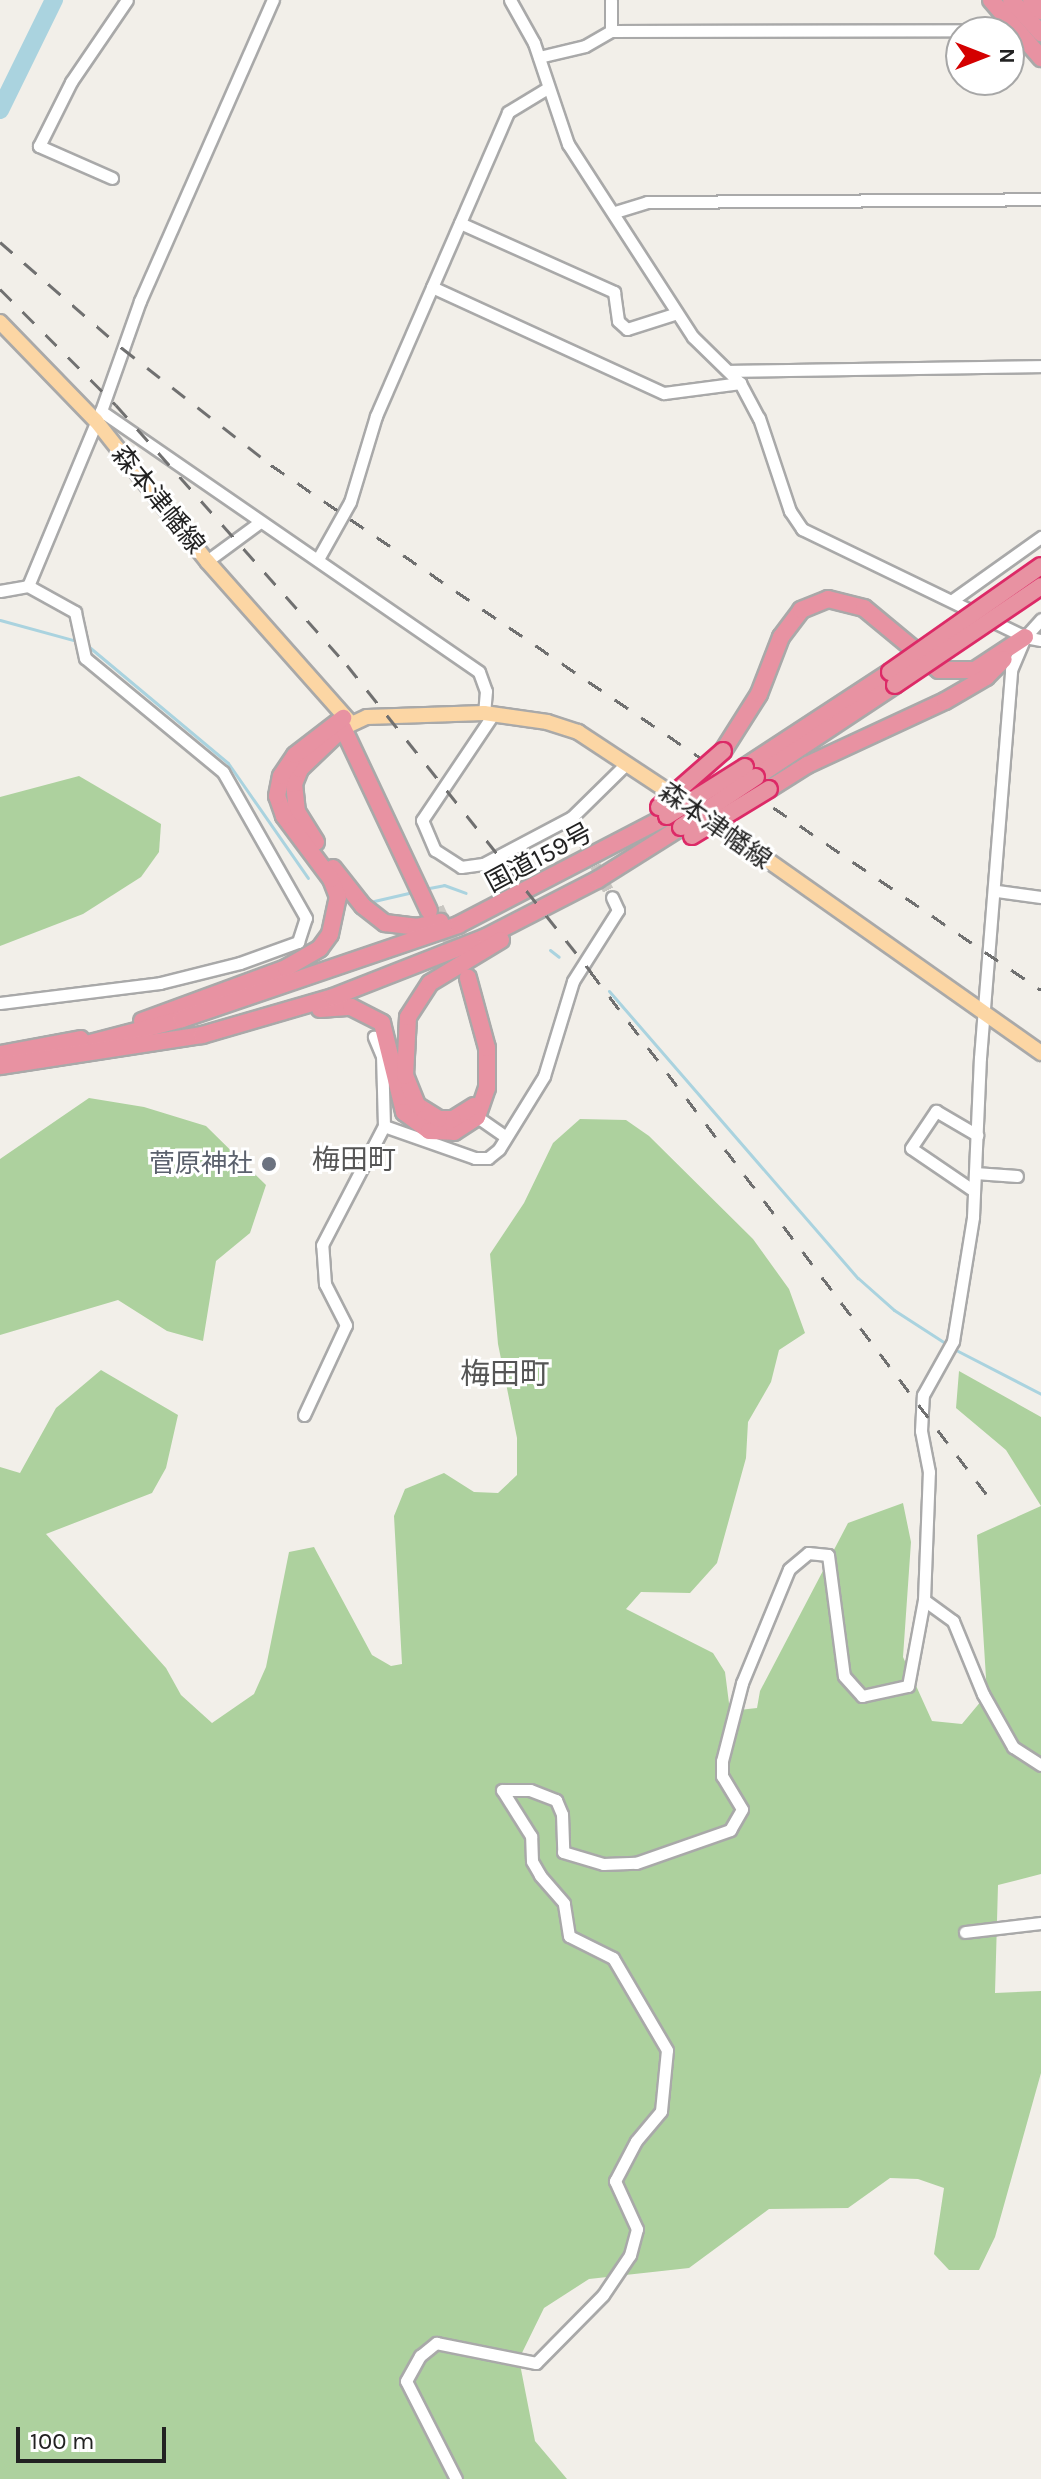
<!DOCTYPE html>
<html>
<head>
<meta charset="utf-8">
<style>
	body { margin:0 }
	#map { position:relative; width:1041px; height:2479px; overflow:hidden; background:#f2efe9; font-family:Karla,"Noto Sans JP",sans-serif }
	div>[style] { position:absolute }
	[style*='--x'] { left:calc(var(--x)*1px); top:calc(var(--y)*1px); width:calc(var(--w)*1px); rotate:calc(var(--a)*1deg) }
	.forest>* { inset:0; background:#add19e }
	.stream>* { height:3px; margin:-1.5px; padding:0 1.5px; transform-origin:1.5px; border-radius:1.5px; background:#aad3df }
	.river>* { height:18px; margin:-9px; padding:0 9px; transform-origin:9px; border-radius:9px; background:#aad3df }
	.minor-tunnel>* { height:11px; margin-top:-5.5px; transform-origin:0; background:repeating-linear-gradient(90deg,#c8c6c1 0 11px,transparent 0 16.5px) }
	.highway-tunnel>* { height:16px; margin-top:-8px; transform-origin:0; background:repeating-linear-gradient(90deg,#c8c6c1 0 16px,transparent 0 24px) }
	.roads { filter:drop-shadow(2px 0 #a9a9a9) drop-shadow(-2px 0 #a9a9a9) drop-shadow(0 2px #a9a9a9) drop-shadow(0 -2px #a9a9a9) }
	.minor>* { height:11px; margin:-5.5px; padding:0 5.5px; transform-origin:5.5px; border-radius:5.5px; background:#fff }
	.major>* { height:14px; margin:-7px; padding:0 7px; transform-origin:7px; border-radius:7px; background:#fcd6a4 }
	.highway>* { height:16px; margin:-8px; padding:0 8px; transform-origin:8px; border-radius:8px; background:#e892a2 }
	.rail>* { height:3px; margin-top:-1.5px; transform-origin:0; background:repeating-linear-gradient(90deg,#707070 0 16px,transparent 0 32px) }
	.bridges { filter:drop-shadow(2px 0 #dc2a67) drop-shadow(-2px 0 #dc2a67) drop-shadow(0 2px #dc2a67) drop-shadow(0 -2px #dc2a67) }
	.highway-bridge>* { height:16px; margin:-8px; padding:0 8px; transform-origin:8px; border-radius:8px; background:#e892a2 }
	.dots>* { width:22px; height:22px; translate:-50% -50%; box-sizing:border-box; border:4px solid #fff; border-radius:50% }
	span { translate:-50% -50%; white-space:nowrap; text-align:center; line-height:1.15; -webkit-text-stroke:6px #fff; paint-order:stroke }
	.street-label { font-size:26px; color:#222 }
	.worship-label { font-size:26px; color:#5b616d }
	.right { translate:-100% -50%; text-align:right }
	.neighbourhood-label { font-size:28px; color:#555 }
	.quarter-label { font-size:30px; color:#555 }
	.north { position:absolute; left:945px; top:16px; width:80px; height:80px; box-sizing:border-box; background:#fff; border:2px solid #a7a7a7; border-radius:50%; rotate:90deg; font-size:22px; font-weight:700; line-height:32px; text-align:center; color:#222 }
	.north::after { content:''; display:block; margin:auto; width:28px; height:36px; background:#d40000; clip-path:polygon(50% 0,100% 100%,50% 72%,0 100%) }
	.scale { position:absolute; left:16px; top:2427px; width:150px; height:36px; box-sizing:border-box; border:4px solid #222; border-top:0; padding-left:10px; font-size:24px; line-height:28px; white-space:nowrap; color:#222; -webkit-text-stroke:6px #fff; paint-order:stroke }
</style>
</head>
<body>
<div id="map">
	<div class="forest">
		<i style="clip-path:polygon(79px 776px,161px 824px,159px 852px,141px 877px,83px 914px,0 946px,0 797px)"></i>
		<i style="clip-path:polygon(89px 1098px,144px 1107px,206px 1126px,266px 1185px,250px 1233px,216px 1261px,203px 1341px,167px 1331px,118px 1300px,0 1335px,0 1159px)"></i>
		<i style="clip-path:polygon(580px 1119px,626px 1120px,649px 1136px,753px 1239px,789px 1289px,805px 1333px,779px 1350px,771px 1382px,748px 1422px,746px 1458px,717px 1563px,690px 1593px,641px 1592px,626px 1609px,713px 1653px,725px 1672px,730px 1711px,757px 1708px,760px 1691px,848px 1523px,903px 1503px,911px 1542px,903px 1657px,932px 1721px,962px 1724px,987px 1694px,977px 1535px,1041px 1506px,1006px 1450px,956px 1408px,959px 1371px,1041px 1417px,1041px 1874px,998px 1885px,995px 1993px,1041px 1991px,1041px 2073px,995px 2237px,979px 2270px,949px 2270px,934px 2254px,944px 2188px,918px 2179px,890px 2178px,848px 2208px,769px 2209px,689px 2268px,589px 2279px,544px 2308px,519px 2359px,535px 2441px,567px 2479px,0 2479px,0 1467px,20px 1473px,56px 1408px,101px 1370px,178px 1415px,166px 1468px,152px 1493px,46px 1534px,166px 1668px,181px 1695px,212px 1723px,254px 1694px,266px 1667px,289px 1552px,314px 1547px,372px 1655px,391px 1666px,402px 1664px,394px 1516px,405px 1489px,444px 1473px,474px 1492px,498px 1493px,517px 1475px,517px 1438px,498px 1344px,490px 1254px,524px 1203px,553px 1143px)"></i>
	</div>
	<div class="stream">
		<i style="--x:0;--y:620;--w:80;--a:15.3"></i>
		<i style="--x:88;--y:646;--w:182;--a:39.9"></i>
		<i style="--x:228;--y:763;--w:140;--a:55.2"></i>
		<i style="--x:424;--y:889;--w:20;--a:-11"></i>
		<i style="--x:444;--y:885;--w:23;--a:20"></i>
		<i style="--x:374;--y:901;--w:40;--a:-13"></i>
		<i style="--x:550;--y:950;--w:11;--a:38"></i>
		<i style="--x:609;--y:991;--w:380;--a:49.1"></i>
		<i style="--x:858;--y:1278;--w:48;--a:41.6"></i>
		<i style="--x:894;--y:1310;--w:64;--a:32.9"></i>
		<i style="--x:954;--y:1349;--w:98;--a:27.3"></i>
	</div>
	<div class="river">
		<i style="--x:0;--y:110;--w:123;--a:-63.9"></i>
	</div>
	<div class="minor-tunnel">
		<i style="--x:580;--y:836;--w:69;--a:62.3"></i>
	</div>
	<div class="highway-tunnel">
		<i style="--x:436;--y:908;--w:58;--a:65.6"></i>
	</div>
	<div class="roads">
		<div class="minor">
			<i style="--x:510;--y:0;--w:49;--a:60.8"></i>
			<i style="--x:534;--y:43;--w:107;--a:71.4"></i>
			<i style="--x:568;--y:144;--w:230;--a:57.1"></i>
			<i style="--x:693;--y:337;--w:66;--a:44.4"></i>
			<i style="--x:740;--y:383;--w:40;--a:62"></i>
			<i style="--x:759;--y:418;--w:98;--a:71.6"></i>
			<i style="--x:790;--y:511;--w:22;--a:56"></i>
			<i style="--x:802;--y:529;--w:248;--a:25.8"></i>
			<i style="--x:1025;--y:637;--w:16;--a:11"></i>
			<i style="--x:611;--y:0;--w:31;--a:90"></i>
			<i style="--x:539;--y:57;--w:47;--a:-13.4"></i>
			<i style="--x:585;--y:46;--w:30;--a:-30"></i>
			<i style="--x:611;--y:31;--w:388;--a:-0.1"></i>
			<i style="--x:112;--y:178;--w:80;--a:-156.3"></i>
			<i style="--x:39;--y:146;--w:72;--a:-63.4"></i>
			<i style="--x:71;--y:82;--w:99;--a:-55.7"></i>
			<i style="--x:615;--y:212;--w:34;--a:-17"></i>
			<i style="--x:647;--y:202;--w:394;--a:-0.4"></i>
			<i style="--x:460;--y:223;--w:169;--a:24.1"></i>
			<i style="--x:614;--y:292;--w:29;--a:82"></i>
			<i style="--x:618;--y:321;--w:12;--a:42"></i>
			<i style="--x:627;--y:329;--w:52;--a:-17.7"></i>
			<i style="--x:432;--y:287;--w:255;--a:24.6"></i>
			<i style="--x:664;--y:393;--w:77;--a:-7.5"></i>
			<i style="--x:730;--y:371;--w:311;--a:-0.9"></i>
			<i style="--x:101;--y:411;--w:459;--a:34.6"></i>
			<i style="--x:479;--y:672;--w:20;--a:70"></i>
			<i style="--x:486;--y:691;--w:22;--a:95"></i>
			<i style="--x:318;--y:559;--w:65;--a:-60.7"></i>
			<i style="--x:350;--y:502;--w:90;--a:-73.2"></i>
			<i style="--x:376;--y:416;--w:331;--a:-66.5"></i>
			<i style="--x:508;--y:112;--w:44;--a:-31.2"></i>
			<i style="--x:207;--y:561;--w:66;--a:-36.3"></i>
			<i style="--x:28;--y:586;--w:190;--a:-67.4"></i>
			<i style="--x:101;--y:411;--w:117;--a:-70.5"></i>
			<i style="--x:140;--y:301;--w:329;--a:-66.2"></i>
			<i style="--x:0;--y:591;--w:28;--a:-10"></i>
			<i style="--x:954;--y:599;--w:107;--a:-35.5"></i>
			<i style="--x:494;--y:713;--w:129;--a:123.9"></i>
			<i style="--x:422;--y:820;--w:33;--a:67"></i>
			<i style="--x:435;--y:850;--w:31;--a:33"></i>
			<i style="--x:461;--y:867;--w:22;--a:-8"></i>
			<i style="--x:483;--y:864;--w:101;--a:-27.8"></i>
			<i style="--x:572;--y:817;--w:76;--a:-44.5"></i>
			<i style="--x:572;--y:817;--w:21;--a:67"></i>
			<i style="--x:997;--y:891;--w:44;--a:7.8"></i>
			<i style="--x:0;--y:1003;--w:161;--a:-7.1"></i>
			<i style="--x:160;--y:983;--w:82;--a:-14"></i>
			<i style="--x:240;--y:963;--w:62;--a:-19.9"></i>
			<i style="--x:298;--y:942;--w:25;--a:-72"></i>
			<i style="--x:306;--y:918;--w:168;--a:-119.6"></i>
			<i style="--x:223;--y:772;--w:179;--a:-140.4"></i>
			<i style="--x:85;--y:658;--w:47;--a:-102.3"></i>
			<i style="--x:75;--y:612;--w:54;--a:-151"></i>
			<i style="--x:473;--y:1114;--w:39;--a:35"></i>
			<i style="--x:384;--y:1126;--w:96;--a:19.4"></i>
			<i style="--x:475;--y:1158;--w:13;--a:0"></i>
			<i style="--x:488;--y:1158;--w:14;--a:-39"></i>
			<i style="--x:499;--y:1149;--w:86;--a:-58.3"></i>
			<i style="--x:544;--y:1076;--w:99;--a:-73"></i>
			<i style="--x:573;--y:981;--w:84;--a:-57.6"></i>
			<i style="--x:618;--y:910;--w:14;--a:-115"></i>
			<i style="--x:975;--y:1173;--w:42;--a:4.1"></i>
			<i style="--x:974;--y:1191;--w:76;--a:-145.7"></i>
			<i style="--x:911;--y:1148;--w:45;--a:-56"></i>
			<i style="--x:936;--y:1111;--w:48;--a:30.3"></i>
			<i style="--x:304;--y:1415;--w:99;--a:-65"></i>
			<i style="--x:346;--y:1325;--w:46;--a:-117.1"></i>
			<i style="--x:325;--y:1284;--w:39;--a:-94"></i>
			<i style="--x:322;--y:1245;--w:134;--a:-62.5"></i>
			<i style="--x:384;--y:1126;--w:70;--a:-91.6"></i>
			<i style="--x:382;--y:1056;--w:21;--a:-113"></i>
			<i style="--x:924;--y:1600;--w:36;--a:36"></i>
			<i style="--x:953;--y:1621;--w:79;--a:67.7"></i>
			<i style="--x:983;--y:1694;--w:61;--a:60.5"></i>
			<i style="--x:1013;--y:1747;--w:33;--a:33"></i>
			<i style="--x:502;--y:1790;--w:28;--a:0"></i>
			<i style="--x:530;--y:1790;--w:28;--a:21"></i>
			<i style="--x:556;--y:1800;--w:15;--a:67"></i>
			<i style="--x:562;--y:1814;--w:38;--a:88"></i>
			<i style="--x:563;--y:1852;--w:42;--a:16.7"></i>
			<i style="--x:603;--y:1864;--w:33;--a:-2"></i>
			<i style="--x:636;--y:1863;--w:100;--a:-19.3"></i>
			<i style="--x:730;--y:1830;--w:24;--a:-60"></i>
			<i style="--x:742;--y:1809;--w:39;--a:-121"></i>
			<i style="--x:722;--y:1776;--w:15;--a:-90"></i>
			<i style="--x:722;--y:1761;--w:81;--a:-75.6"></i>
			<i style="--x:742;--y:1683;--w:123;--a:-67.6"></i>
			<i style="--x:789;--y:1569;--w:25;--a:-40"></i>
			<i style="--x:808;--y:1553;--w:20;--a:6"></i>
			<i style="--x:828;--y:1555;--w:122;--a:82.5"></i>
			<i style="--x:844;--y:1676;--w:27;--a:48"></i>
			<i style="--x:862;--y:1696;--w:47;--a:-12.3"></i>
			<i style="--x:908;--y:1686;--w:87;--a:-79.5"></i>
			<i style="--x:924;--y:1600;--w:128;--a:-87.8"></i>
			<i style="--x:929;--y:1472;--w:42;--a:-101"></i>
			<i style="--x:921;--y:1431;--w:36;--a:-87"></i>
			<i style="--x:923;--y:1395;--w:62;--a:-60.9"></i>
			<i style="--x:953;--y:1341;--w:126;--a:-80.8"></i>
			<i style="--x:973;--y:1217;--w:159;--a:-87.5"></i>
			<i style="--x:980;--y:1058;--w:389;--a:-85.4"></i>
			<i style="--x:1011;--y:670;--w:36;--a:-67"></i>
			<i style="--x:1025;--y:637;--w:24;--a:-48"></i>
			<i style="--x:965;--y:1932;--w:77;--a:-6.8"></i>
			<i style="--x:456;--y:2479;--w:110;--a:-117"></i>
			<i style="--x:406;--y:2381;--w:29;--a:-61"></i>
			<i style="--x:420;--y:2356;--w:21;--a:-39"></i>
			<i style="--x:436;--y:2343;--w:102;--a:11.3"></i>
			<i style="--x:536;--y:2363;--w:95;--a:-45.4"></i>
			<i style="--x:603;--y:2295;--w:48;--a:-56"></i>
			<i style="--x:630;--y:2255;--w:27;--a:-75"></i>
			<i style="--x:637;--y:2229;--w:53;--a:-114.6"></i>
			<i style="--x:615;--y:2181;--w:45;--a:-62.3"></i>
			<i style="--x:636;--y:2141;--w:39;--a:-50"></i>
			<i style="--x:661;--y:2111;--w:61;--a:-84.4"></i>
			<i style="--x:667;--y:2050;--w:107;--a:-120.4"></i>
			<i style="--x:613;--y:1958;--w:49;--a:-153.4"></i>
			<i style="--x:569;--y:1936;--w:33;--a:-99"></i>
			<i style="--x:564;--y:1903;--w:37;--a:-131"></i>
			<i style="--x:540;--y:1875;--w:16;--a:-120"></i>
			<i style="--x:532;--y:1861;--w:25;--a:-92"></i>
			<i style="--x:531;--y:1836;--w:54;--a:-122.2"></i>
		</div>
		<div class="major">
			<i style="--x:0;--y:322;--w:138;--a:45.9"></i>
			<i style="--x:96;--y:421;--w:179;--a:51.6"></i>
			<i style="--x:207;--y:561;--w:215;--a:48.4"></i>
			<i style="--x:343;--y:728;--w:26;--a:-25"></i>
			<i style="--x:367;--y:717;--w:117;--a:-2"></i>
			<i style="--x:484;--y:713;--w:64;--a:8.1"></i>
			<i style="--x:547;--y:722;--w:33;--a:18"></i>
			<i style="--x:578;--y:732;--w:123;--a:33.4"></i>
			<i style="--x:708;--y:818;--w:408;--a:35.2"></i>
		</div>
		<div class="highway">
			<i style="--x:991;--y:0;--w:77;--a:49.2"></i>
			<i style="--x:1011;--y:0;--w:45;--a:47.7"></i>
			<i style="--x:1031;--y:0;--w:15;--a:48"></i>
			<i style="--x:723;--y:751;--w:67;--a:-57.7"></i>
			<i style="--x:759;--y:694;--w:61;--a:-68.9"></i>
			<i style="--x:781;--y:637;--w:34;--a:-53"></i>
			<i style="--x:801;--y:610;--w:29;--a:-22"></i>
			<i style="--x:828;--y:599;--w:37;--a:14"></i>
			<i style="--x:864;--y:608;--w:97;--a:39.6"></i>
			<i style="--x:939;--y:670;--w:36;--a:0"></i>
			<i style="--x:975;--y:670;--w:60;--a:-33.4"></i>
			<i style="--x:745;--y:767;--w:173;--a:-33.2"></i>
			<i style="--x:756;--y:777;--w:167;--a:-33.5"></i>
			<i style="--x:769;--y:789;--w:45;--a:-32.3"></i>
			<i style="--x:807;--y:765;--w:152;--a:-24.9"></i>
			<i style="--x:945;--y:701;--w:48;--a:-30.3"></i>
			<i style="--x:986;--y:677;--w:25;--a:-45"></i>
			<i style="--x:316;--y:842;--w:36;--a:-122"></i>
			<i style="--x:297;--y:812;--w:28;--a:-96"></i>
			<i style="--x:294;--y:784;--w:16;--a:-68"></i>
			<i style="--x:300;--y:769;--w:59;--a:-43.6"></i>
			<i style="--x:343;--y:728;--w:202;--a:64.8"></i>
			<i style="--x:333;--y:868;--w:48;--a:51.7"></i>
			<i style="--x:363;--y:906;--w:28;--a:38"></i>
			<i style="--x:385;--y:923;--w:31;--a:7"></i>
			<i style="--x:416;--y:927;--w:25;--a:-12"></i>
			<i style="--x:320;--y:1009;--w:31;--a:-4"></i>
			<i style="--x:351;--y:1007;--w:35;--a:27"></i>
			<i style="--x:382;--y:1023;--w:92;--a:76.1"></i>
			<i style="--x:404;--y:1112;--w:31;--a:37"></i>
			<i style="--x:429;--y:1131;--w:25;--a:2"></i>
			<i style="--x:454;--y:1132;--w:27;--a:-33"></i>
			<i style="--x:477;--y:1117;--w:31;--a:-71"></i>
			<i style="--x:487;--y:1088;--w:40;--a:-90"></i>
			<i style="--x:487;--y:1048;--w:73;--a:-105.2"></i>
			<i style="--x:142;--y:1021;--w:153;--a:-20.2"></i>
			<i style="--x:286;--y:968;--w:39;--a:-30"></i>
			<i style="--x:320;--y:948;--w:17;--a:-54"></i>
			<i style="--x:330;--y:934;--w:38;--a:-78"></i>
			<i style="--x:338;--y:897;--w:19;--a:-111"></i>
			<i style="--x:331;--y:879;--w:79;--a:-126.7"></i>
			<i style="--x:284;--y:816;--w:21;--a:-109"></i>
			<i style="--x:277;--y:796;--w:20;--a:-79"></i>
			<i style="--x:281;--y:776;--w:25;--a:-56"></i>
			<i style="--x:295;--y:755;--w:61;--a:-37.6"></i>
			<i style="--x:71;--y:1048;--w:115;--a:-14.6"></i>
			<i style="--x:182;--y:1019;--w:292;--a:-18.8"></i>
			<i style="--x:458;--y:925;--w:236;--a:-27.5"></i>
			<i style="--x:0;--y:1054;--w:82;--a:-10.5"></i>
			<i style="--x:0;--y:1066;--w:204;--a:-8.7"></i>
			<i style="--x:202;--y:1035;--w:136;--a:-16.2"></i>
			<i style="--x:333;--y:997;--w:164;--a:-21.4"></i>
			<i style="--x:486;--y:937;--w:125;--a:-27.2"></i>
			<i style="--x:597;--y:880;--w:99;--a:-32.2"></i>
			<i style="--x:474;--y:1106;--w:25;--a:148"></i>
			<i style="--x:453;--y:1119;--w:14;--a:180"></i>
			<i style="--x:439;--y:1119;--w:26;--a:-148"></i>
			<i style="--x:417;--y:1105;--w:31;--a:-112"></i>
			<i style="--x:405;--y:1076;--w:59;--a:-87.1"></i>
			<i style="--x:408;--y:1017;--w:40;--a:-57.1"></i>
			<i style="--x:430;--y:983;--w:83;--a:-31.2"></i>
		</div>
	</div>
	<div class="rail">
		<i style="--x:0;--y:242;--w:162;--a:41"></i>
		<i style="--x:122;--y:348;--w:189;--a:38.1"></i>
		<i style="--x:271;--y:465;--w:932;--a:34.29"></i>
		<i style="--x:0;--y:289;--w:164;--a:45"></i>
		<i style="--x:116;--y:405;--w:348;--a:48.4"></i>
		<i style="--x:347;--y:665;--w:391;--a:51.5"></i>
		<i style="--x:590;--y:971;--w:662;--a:52.85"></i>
	</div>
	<div class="bridges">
		<div class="highway-bridge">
			<i style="--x:890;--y:672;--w:184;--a:-35.1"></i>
			<i style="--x:895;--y:685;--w:176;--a:-34.1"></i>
			<i style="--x:659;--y:807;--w:85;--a:-41.2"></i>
			<i style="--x:667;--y:816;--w:92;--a:-32.1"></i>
			<i style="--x:681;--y:827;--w:90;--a:-33.7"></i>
			<i style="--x:692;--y:836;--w:90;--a:-31.4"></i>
		</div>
	</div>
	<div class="dots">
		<i style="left:269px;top:1164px;background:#6b7280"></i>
	</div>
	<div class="street-label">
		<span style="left:158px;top:500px;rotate:51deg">森本津幡線</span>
		<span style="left:715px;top:826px;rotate:35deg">森本津幡線</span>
		<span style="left:539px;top:858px;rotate:-28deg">国道159号</span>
	</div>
	<div class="worship-label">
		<span class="right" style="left:253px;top:1164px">菅原神社</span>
	</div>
	<div class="neighbourhood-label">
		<span style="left:354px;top:1160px">梅田町</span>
	</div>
	<div class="quarter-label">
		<span style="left:505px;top:1374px">梅田町</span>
	</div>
	<div class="north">N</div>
	<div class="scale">100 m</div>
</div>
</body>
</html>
